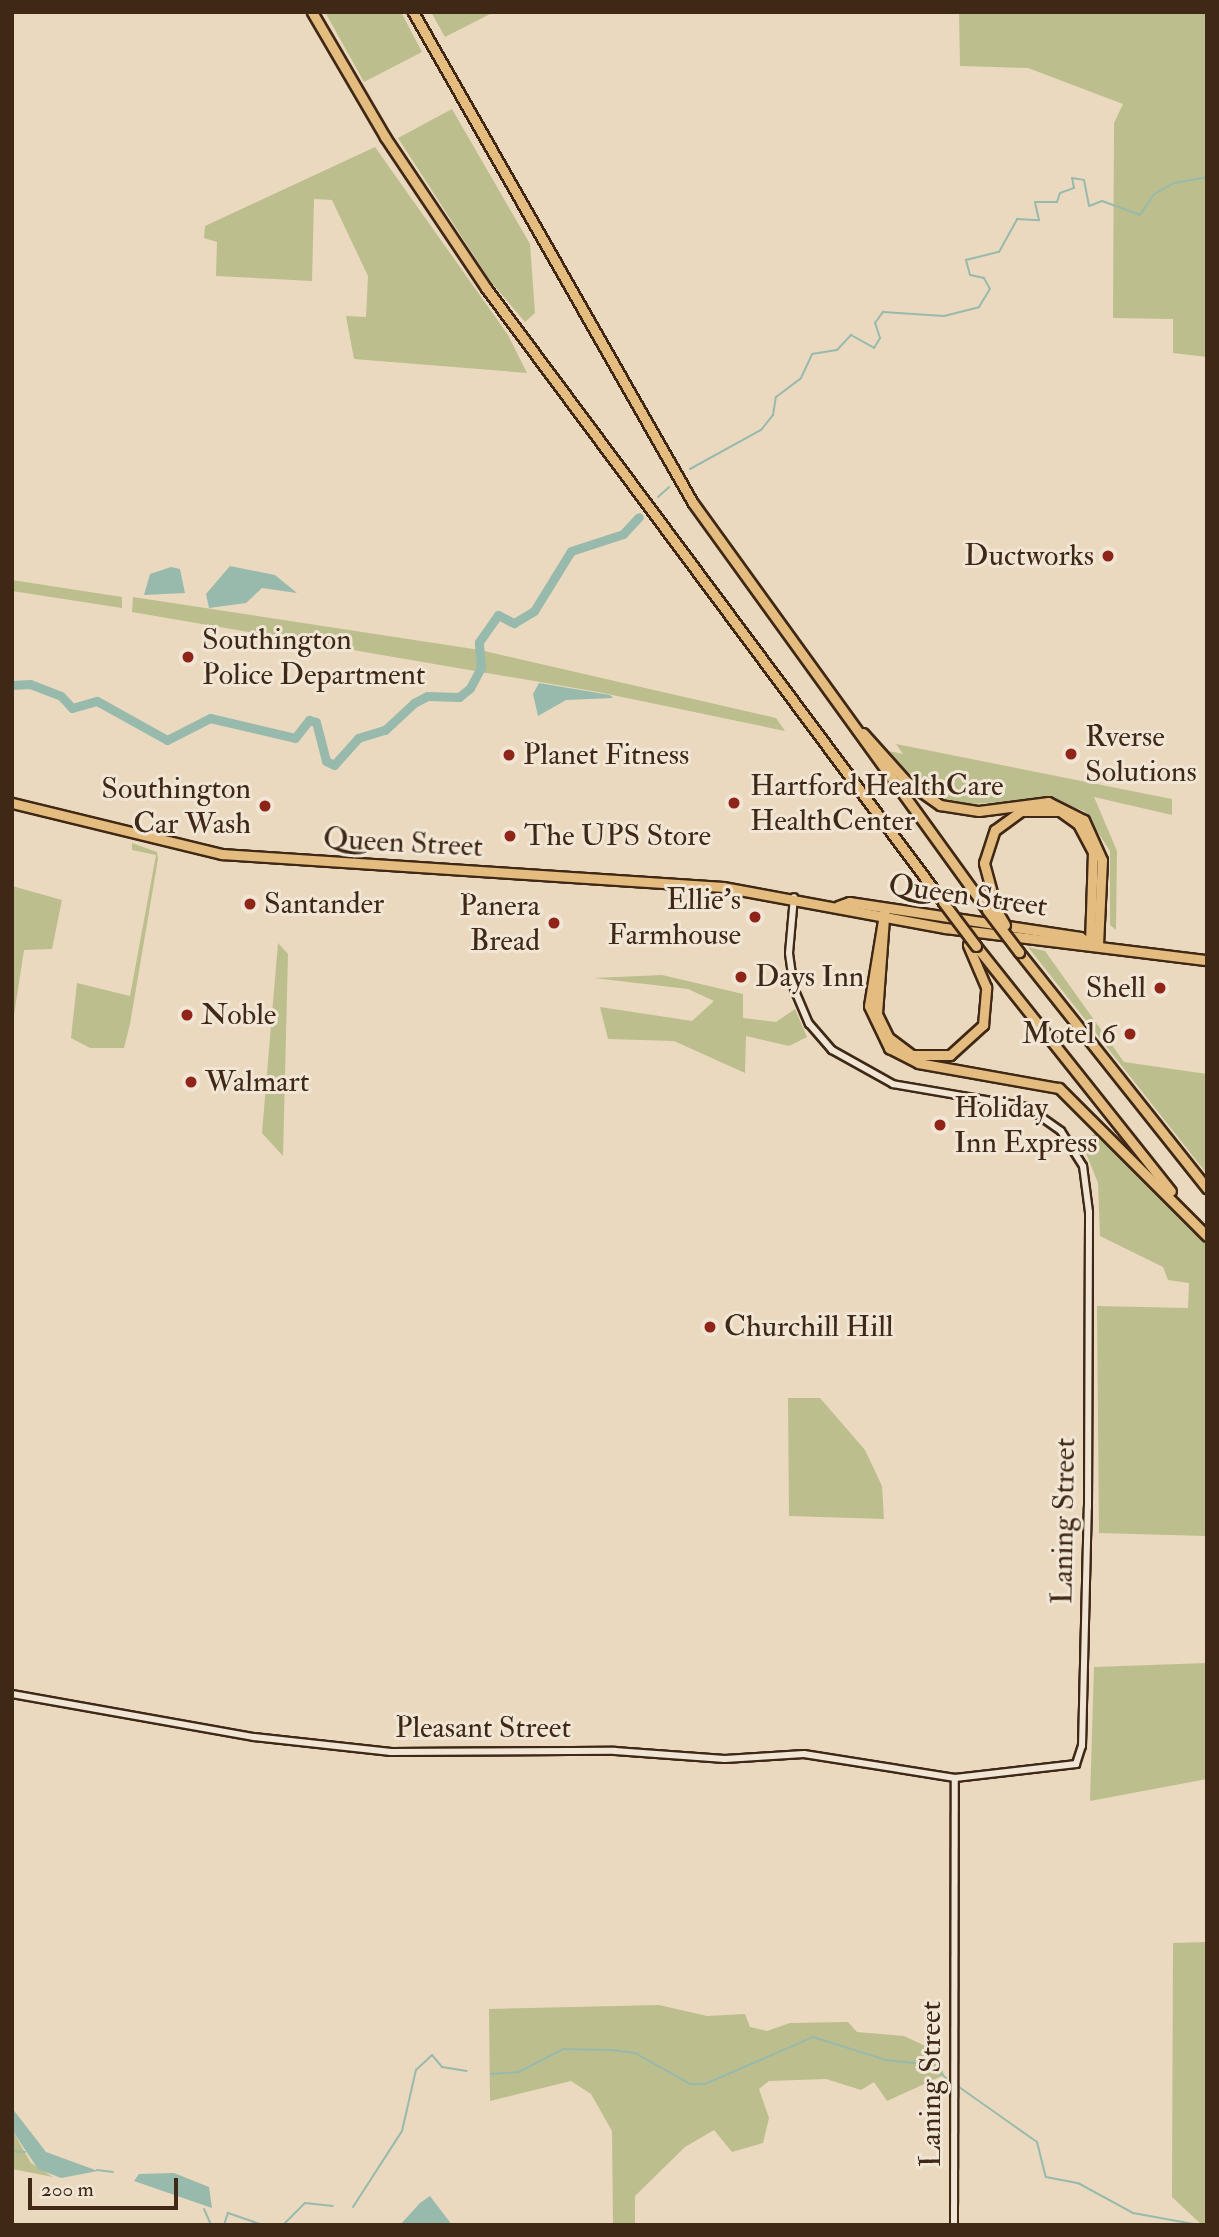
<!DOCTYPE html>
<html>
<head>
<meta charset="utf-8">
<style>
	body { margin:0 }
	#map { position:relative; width:1219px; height:2237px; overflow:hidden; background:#ead9be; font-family:"IM FELL Double Pica",serif }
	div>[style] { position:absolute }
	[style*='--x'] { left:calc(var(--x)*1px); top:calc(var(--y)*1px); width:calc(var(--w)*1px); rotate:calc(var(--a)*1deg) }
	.green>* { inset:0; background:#bcbe8e }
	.water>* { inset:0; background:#98baad }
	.stream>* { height:2px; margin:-1px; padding:0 1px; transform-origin:1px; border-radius:1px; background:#98baad }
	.river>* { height:9px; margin:-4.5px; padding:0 4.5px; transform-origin:4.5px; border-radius:4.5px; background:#98baad }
	.roads { filter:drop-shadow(2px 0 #3f2815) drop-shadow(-2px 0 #3f2815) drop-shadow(0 2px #3f2815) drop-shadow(0 -2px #3f2815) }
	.secondary>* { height:6px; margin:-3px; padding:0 3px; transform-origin:3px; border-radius:3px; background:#f1e6d5 }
	.highway>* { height:9px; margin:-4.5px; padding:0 4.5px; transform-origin:4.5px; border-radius:4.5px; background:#e5bc7f }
	.bridges { filter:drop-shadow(2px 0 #3f2815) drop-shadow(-2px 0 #3f2815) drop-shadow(0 2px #3f2815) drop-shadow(0 -2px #3f2815) }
	.highway-bridge>* { height:9px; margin:-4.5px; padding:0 4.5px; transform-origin:4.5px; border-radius:4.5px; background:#e5bc7f }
	.dots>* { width:19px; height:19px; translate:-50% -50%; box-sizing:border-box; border:4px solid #f1e6d5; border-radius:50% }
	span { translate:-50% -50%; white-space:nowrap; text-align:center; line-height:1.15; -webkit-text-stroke:6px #f1e6d5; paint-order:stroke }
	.poi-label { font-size:30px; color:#3f2815 }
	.right { translate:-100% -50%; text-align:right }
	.left { translate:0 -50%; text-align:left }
	.street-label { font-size:30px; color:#3f2815 }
	.frame { position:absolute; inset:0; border:14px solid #3f2815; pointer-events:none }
	.scale { position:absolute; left:28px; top:2178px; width:150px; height:32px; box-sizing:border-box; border:4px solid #3f2815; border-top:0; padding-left:9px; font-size:21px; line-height:24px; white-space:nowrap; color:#3f2815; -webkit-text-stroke:5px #f1e6d5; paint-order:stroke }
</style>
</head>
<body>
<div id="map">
	<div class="green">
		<i style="clip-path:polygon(325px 12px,401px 12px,422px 52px,364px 82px)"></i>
		<i style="clip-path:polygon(431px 12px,494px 12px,445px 37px)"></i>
		<i style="clip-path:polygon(959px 12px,1207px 12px,1207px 357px,1173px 353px,1173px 319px,1113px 318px,1114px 123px,1123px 104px,1028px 68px,960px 66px)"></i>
		<i style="clip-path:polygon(452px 109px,530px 244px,535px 313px,525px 322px,491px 282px,398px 138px)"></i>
		<i style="clip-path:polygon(375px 147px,508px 335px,527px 373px,354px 359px,346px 316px,366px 317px,368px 276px,332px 200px,314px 199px,312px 281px,216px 276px,217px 242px,204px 238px,205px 226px)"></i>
		<i style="clip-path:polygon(12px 580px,122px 597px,122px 608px,12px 591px)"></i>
		<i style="clip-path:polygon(133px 597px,480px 650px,776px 718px,785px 731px,598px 692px,132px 612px)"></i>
		<i style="clip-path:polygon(896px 744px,1172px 799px,1172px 815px,1094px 797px,1117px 851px,1116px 930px,1110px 925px,1110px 851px,1084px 811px,1050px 799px,954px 805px,905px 770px,889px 751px,903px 754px)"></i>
		<i style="clip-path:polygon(132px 843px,157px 852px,158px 859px,130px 1024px,124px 1048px,90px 1048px,71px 1038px,77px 983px,130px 996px,156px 855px,132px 850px)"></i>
		<i style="clip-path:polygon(12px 886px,62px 900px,52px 949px,24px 950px,12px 1028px)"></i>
		<i style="clip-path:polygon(278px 943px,288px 954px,283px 1156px,262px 1133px)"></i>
		<i style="clip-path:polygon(1028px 947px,1045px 951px,1124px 1062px,1207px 1074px,1207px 1174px)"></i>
		<i style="clip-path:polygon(662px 975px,743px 994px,743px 1018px,776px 1022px,795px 1009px,807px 1037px,789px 1046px,746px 1036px,745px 1073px,674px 1041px,608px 1039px,600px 1007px,692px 1021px,714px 1001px,688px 989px,594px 978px)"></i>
		<i style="clip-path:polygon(1096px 1133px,1207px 1244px,1207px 1536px,1099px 1533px,1097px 1306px,1188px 1308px,1189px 1283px,1168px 1280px,1163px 1267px,1100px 1236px,1098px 1183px,1082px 1143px)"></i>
		<i style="clip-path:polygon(788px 1398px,820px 1398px,865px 1450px,882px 1486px,884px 1519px,789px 1516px)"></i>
		<i style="clip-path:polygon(1207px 1663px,1207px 1779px,1090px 1801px,1094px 1667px)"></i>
		<i style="clip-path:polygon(1207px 1942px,1207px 2225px,1202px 2225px,1172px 2197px,1173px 1943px)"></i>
		<i style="clip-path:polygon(659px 2005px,707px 2016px,745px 2014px,750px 2027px,767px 2031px,790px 2023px,848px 2022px,857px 2032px,904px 2036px,936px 2051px,944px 2075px,887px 2101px,874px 2082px,861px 2090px,826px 2079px,769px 2081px,759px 2089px,769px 2118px,763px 2143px,732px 2152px,714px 2130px,685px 2147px,635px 2196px,635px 2225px,613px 2225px,612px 2131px,591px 2094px,571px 2081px,490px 2101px,489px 2009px)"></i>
		<i style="clip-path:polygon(12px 2130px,31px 2163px,53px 2177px,12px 2169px)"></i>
	</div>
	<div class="water">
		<i style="clip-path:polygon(230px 566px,275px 575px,297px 593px,262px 588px,246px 603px,209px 608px,206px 594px)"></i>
		<i style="clip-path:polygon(171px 567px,180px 569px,185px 593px,144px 595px,150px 574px)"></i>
		<i style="clip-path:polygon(539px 683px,610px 695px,613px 698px,566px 700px,538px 716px,533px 694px)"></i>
		<i style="clip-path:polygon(12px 2108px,46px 2152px,98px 2171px,61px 2178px,38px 2169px,12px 2130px)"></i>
		<i style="clip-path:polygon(174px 2173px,209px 2187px,212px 2208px,134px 2181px,139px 2174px)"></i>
		<i style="clip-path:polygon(430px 2196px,452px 2225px,400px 2225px,420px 2203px)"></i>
	</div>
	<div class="stream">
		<i style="--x:690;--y:469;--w:81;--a:-28.8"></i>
		<i style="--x:761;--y:430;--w:19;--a:-51"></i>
		<i style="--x:773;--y:415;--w:18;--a:-81"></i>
		<i style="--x:776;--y:397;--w:31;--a:-37"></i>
		<i style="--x:801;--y:378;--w:26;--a:-65"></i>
		<i style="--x:812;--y:354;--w:25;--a:-9"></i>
		<i style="--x:837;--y:350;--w:21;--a:-47"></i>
		<i style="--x:851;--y:335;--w:26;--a:29"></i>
		<i style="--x:874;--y:348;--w:12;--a:-59"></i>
		<i style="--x:880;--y:338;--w:16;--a:-108"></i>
		<i style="--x:875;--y:323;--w:14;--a:-54"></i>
		<i style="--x:883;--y:312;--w:61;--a:3.8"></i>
		<i style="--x:944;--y:316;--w:36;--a:-14"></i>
		<i style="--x:979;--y:307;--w:21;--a:-59"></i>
		<i style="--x:990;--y:289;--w:13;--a:-119"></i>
		<i style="--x:984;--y:278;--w:14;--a:-168"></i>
		<i style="--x:970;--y:275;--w:16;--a:-105"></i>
		<i style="--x:966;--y:260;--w:34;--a:-14"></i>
		<i style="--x:999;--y:252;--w:38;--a:-61"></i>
		<i style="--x:1017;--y:219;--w:22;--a:3"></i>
		<i style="--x:1039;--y:220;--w:18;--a:-103"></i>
		<i style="--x:1035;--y:202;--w:22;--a:0"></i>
		<i style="--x:1057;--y:202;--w:9;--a:-72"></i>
		<i style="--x:1060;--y:193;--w:15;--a:-20"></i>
		<i style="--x:1074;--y:188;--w:10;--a:-101"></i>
		<i style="--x:1072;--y:178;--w:12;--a:9"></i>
		<i style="--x:1084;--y:180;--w:26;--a:79"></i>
		<i style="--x:1089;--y:206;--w:14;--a:-21"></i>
		<i style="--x:1102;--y:201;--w:40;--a:20.2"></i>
		<i style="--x:1140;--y:215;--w:25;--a:-56"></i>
		<i style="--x:1154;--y:194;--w:23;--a:-29"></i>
		<i style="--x:1174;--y:183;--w:34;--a:-10"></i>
		<i style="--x:658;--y:497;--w:15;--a:-42"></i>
		<i style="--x:491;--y:2074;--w:28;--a:-4"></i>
		<i style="--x:519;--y:2072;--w:50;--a:-27.6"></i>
		<i style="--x:563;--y:2049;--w:48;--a:1.2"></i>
		<i style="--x:611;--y:2050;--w:24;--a:7"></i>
		<i style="--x:635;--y:2053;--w:63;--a:29.4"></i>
		<i style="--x:690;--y:2084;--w:15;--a:0"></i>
		<i style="--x:705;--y:2084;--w:118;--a:-23.5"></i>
		<i style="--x:813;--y:2037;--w:77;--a:17.5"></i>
		<i style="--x:886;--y:2060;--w:46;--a:6.2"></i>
		<i style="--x:932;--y:2065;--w:19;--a:43"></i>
		<i style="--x:959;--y:2087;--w:95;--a:35.2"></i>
		<i style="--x:1037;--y:2142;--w:36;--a:76"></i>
		<i style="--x:1046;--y:2177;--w:33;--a:11"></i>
		<i style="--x:1078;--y:2183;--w:63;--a:28.6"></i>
		<i style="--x:1133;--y:2213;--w:67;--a:10.3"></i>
		<i style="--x:12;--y:2151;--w:13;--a:4"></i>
		<i style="--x:97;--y:2170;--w:16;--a:7"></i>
		<i style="--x:353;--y:2207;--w:90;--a:-57.2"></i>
		<i style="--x:402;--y:2131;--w:63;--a:-77.1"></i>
		<i style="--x:416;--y:2070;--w:22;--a:-43"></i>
		<i style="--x:432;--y:2055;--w:16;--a:50"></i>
		<i style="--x:442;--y:2067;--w:25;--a:9"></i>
		<i style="--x:204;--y:2209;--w:17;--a:66"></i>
		<i style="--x:224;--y:2225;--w:13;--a:-72"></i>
		<i style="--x:228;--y:2213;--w:36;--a:19"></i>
		<i style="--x:283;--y:2225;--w:31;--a:-45"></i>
		<i style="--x:305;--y:2203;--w:28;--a:6"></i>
	</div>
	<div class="river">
		<i style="--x:12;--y:685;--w:18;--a:-3"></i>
		<i style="--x:30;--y:684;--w:33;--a:21"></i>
		<i style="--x:61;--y:696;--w:16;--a:47"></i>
		<i style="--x:72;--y:708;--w:26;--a:-16"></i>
		<i style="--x:97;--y:701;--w:80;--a:29.1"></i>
		<i style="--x:167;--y:740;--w:48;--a:-27.1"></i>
		<i style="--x:210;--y:718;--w:87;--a:13.2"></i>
		<i style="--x:295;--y:738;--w:23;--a:-52"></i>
		<i style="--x:309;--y:720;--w:7;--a:16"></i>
		<i style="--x:316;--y:722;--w:40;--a:75.6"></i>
		<i style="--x:326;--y:761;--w:9;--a:27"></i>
		<i style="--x:334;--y:765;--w:36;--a:-48"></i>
		<i style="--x:358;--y:738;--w:28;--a:-17"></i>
		<i style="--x:385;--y:730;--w:40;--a:-43"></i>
		<i style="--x:414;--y:703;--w:15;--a:-28"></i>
		<i style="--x:427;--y:696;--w:32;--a:2"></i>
		<i style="--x:459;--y:697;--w:14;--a:-39"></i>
		<i style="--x:470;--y:688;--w:24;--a:-62"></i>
		<i style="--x:481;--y:667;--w:25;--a:-95"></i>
		<i style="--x:479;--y:642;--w:33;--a:-55"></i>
		<i style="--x:498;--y:615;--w:18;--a:27"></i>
		<i style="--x:514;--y:623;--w:23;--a:-31"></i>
		<i style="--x:534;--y:611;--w:70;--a:-58.3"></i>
		<i style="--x:571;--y:551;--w:55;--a:-18.1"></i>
		<i style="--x:623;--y:534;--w:23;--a:-47"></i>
	</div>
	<div class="roads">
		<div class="secondary">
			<i style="--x:12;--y:1694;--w:246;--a:10.1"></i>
			<i style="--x:254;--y:1737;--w:138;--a:6.2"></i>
			<i style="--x:391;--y:1752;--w:224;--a:-0.3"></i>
			<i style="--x:615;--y:1751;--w:110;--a:4.2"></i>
			<i style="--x:725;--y:1759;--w:79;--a:-3.6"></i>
			<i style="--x:804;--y:1754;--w:153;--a:9"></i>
			<i style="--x:955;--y:1778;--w:122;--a:-6.6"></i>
			<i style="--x:1076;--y:1764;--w:19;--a:-72"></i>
			<i style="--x:1082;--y:1746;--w:239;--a:-88.6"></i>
			<i style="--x:1088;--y:1507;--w:295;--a:-89.8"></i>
			<i style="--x:1089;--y:1212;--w:46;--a:-97.4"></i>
			<i style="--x:1083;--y:1166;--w:41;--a:-122.2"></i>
			<i style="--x:1061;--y:1131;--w:42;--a:-144.8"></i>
			<i style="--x:1027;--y:1107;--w:136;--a:-170.3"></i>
			<i style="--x:893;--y:1084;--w:70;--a:-150.9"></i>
			<i style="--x:832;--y:1050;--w:35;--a:-131"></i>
			<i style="--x:809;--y:1024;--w:38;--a:-113"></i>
			<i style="--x:794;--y:989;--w:36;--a:-98"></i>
			<i style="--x:789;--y:953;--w:56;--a:-84.9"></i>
			<i style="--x:954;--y:2225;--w:447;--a:-89.9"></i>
		</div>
		<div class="highway">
			<i style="--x:312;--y:12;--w:145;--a:59.7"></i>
			<i style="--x:385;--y:137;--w:182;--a:56.2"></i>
			<i style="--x:486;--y:288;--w:765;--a:53.34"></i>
			<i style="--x:413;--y:12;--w:565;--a:60.31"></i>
			<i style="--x:693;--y:503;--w:502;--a:54.16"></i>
			<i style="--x:863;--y:733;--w:64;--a:48.1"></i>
			<i style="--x:906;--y:781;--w:42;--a:35.2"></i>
			<i style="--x:940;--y:805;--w:39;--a:9"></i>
			<i style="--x:979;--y:811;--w:70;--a:-7.4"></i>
			<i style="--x:1048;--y:802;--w:40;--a:26.6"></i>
			<i style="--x:1084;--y:820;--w:44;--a:65.8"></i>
			<i style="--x:1102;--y:860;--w:85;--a:92.7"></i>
			<i style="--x:12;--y:803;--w:216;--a:13.7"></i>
			<i style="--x:222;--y:854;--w:502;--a:3.77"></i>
			<i style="--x:723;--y:887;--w:226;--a:10.5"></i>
			<i style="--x:945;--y:928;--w:264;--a:7"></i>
			<i style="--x:838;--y:906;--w:12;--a:-20"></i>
			<i style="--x:849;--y:902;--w:234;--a:8.6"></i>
			<i style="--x:1080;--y:937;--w:12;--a:35"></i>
			<i style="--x:885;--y:908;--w:99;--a:99.3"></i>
			<i style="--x:869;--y:1006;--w:47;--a:64.5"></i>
			<i style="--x:889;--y:1048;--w:33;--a:27"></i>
			<i style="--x:918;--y:1063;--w:143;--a:10.1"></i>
			<i style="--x:1059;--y:1088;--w:209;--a:45"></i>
			<i style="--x:997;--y:911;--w:50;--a:-105.2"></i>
			<i style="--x:984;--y:863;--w:35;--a:-72"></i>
			<i style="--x:995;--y:830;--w:32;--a:-36"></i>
			<i style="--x:1021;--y:811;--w:39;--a:0"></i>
			<i style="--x:1060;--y:811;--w:22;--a:36"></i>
			<i style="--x:1078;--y:824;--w:32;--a:62"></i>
			<i style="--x:1093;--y:852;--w:92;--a:91.9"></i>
			<i style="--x:884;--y:918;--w:96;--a:94.2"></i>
			<i style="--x:877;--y:1014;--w:25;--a:64"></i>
			<i style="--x:888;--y:1037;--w:30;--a:37"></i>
			<i style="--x:912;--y:1055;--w:38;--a:0"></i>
			<i style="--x:950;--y:1055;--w:45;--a:-42.3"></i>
			<i style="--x:983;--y:1025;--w:38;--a:-85"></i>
			<i style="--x:986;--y:987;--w:46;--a:-113.2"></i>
			<i style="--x:976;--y:946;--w:313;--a:51.5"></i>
			<i style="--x:1019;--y:952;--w:302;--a:51.5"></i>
		</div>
	</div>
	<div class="bridges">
		<div class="highway-bridge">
			<i style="--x:943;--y:902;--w:55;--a:53.1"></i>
			<i style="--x:987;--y:910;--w:53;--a:52.7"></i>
			<i style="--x:997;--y:911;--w:16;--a:60"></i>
		</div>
	</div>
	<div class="dots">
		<i style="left:1108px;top:556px;background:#8f2418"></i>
		<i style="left:188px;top:657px;background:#8f2418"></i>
		<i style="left:1071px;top:754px;background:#8f2418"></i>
		<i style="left:509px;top:755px;background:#8f2418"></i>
		<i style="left:734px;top:803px;background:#8f2418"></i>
		<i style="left:265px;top:806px;background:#8f2418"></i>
		<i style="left:510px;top:836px;background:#8f2418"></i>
		<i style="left:250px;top:904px;background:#8f2418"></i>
		<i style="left:755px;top:917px;background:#8f2418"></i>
		<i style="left:554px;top:923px;background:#8f2418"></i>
		<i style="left:741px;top:977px;background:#8f2418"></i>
		<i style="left:1160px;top:988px;background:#8f2418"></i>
		<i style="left:187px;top:1015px;background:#8f2418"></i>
		<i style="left:1130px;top:1034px;background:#8f2418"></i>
		<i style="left:191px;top:1082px;background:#8f2418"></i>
		<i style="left:940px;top:1125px;background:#8f2418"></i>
		<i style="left:710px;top:1327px;background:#8f2418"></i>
	</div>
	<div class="poi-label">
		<span class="right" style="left:1094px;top:556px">Ductworks</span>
		<span class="left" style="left:202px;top:657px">Southington<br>Police Department</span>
		<span class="left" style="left:1085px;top:754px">Rverse<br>Solutions</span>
		<span class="left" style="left:523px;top:755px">Planet Fitness</span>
		<span class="left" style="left:750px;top:803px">Hartford HealthCare<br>HealthCenter</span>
		<span class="right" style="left:251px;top:806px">Southington<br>Car Wash</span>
		<span class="left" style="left:524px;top:836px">The UPS Store</span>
		<span class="right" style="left:741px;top:917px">Ellie's<br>Farmhouse</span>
		<span class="left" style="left:264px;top:904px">Santander</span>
		<span class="right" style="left:540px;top:923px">Panera<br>Bread</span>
		<span class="left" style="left:755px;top:977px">Days Inn</span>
		<span class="right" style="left:1146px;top:988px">Shell</span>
		<span class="left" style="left:201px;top:1015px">Noble</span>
		<span class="right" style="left:1116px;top:1034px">Motel 6</span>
		<span class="left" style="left:205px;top:1082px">Walmart</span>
		<span class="left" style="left:954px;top:1125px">Holiday<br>Inn Express</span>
		<span class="left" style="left:724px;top:1327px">Churchill Hill</span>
	</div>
	<div class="street-label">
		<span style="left:403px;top:843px;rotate:3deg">Queen Street</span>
		<span style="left:968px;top:896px;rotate:8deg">Queen Street</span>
		<span style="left:1064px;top:1521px;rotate:-89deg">Laning Street</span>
		<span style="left:483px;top:1728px">Pleasant Street</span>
		<span style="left:931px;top:2084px;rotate:-90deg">Laning Street</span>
	</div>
	<div class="frame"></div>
	<div class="scale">200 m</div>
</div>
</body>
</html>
